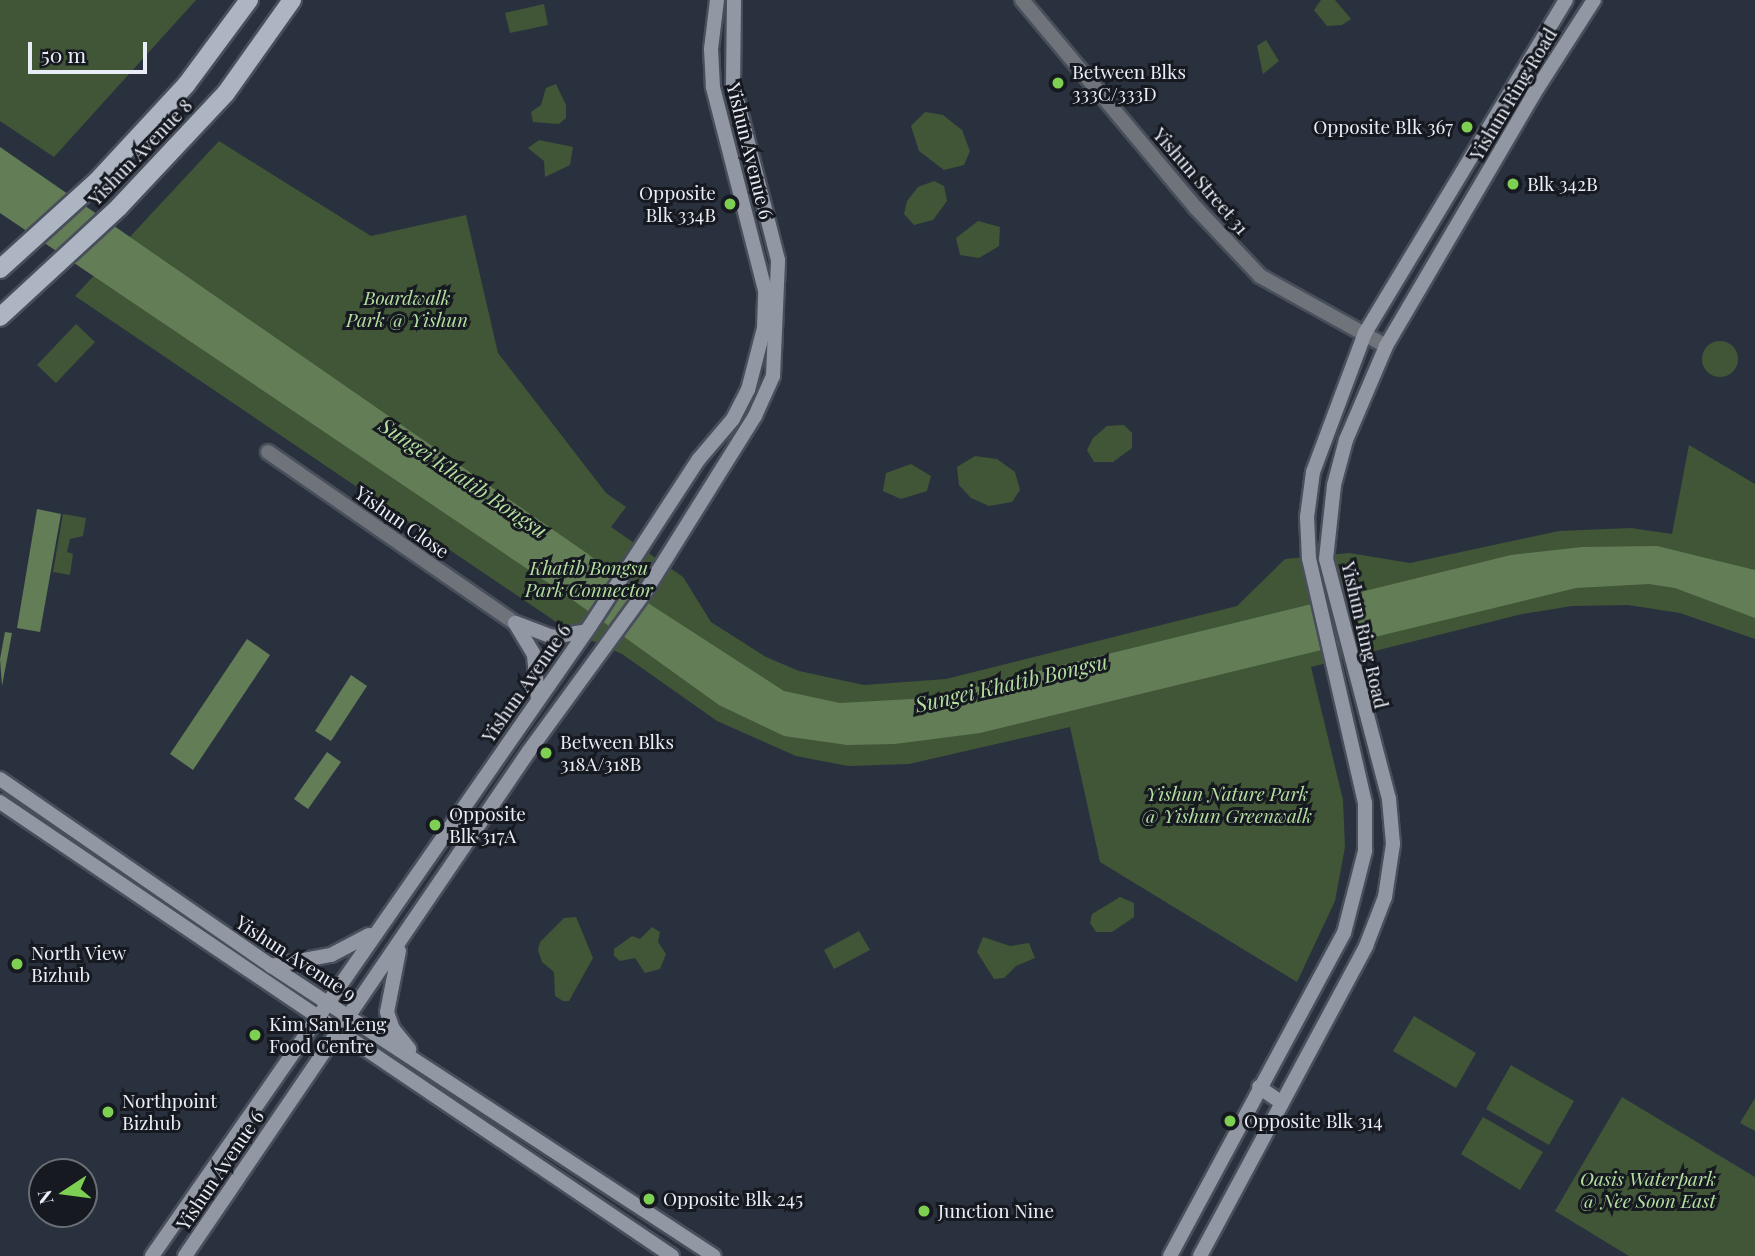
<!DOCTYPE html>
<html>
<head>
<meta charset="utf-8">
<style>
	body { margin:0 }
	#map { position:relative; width:1755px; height:1256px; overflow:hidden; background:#2a313e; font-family:"Playfair Display",serif }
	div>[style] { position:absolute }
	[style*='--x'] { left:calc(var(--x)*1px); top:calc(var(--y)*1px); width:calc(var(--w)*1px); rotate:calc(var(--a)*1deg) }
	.green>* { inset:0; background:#405636 }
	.round { border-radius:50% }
	.water>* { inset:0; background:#637d57 }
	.roads { filter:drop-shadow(2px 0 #484f5b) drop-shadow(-2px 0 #484f5b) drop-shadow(0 2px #484f5b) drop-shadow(0 -2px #484f5b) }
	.street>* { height:14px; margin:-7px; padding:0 7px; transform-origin:7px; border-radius:7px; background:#6f737a }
	.secondary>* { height:14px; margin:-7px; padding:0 7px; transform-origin:7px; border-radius:7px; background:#9298a3 }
	.primary>* { height:18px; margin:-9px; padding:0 9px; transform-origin:9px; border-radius:9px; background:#adb4c2 }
	.dots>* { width:19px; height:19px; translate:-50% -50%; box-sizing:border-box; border:4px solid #16191f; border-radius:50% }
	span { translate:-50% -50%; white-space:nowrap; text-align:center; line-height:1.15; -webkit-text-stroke:6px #16191f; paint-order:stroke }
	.poi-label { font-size:19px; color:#e8edf6 }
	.left { translate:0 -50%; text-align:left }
	.right { translate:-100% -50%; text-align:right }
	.street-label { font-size:19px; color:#e8edf6 }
	.park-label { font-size:19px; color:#b4dfa1; font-style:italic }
	.water-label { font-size:21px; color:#b3dea0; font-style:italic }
	.north { position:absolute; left:28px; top:1158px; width:70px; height:70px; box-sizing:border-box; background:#16191f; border:2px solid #6a6e75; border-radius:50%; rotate:257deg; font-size:19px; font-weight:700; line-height:28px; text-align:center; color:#e8edf6 }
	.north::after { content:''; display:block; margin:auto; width:24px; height:32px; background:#7ed053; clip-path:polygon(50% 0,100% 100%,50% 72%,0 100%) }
	.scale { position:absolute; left:28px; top:42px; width:119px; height:32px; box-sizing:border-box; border:4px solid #e8edf6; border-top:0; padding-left:9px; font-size:21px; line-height:24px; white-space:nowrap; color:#e8edf6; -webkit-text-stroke:5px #16191f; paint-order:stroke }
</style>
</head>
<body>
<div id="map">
	<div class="green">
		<i style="clip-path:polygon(0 0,196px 0,54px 157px,0 121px)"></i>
		<i style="clip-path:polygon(1321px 0,1335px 0,1351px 19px,1342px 25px,1327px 26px,1314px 10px)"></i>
		<i style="clip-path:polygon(544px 4px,548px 25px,510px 33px,505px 13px)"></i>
		<i style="clip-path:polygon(1266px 40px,1279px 61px,1263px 74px,1257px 46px)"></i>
		<i style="clip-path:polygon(556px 84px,566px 105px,566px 118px,559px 124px,533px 122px,531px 112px,541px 105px,546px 88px)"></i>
		<i style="clip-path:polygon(925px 112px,943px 115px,962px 130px,970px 151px,964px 165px,944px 170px,919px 151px,911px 126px)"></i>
		<i style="clip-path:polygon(539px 140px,573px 147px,570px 165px,545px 177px,544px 161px,528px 148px)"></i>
		<i style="clip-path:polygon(219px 141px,371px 236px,466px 215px,498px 353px,606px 493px,626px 507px,611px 527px,683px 577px,711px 622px,766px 657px,799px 671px,864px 685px,946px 679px,1237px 606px,1285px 559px,1349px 553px,1410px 563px,1559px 531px,1631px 528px,1672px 534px,1689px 445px,1755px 484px,1755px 639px,1680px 613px,1628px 605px,1572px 606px,1522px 614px,1311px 667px,1343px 800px,1345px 847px,1335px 901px,1297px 982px,1100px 862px,1070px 727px,909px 764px,848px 766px,796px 756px,717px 721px,622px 654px,568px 630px,75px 296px)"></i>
		<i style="clip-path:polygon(934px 181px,944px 186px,947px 201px,933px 220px,914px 225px,904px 214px,907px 201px,918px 187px)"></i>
		<i style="clip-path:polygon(978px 221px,1000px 227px,999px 246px,979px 258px,960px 255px,956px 238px)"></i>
		<i style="clip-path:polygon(76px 324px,95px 342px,56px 383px,37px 365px)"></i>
		<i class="round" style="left:1702px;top:341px;width:36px;height:36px"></i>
		<i style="clip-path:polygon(1124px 425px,1132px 433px,1132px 448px,1113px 462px,1094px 462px,1087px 450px,1093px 438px,1107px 426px)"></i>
		<i style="clip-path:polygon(975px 456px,997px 459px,1015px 472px,1020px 490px,1012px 502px,989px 506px,971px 498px,959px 485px,957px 467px)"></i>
		<i style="clip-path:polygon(911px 464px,931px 476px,927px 491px,901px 499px,883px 491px,886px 473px)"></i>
		<i style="clip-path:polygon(63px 514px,86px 518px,83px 536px,70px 539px,67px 552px,73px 554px,70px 575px,53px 572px)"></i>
		<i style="clip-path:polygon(1120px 897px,1134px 903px,1134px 917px,1112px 932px,1096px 932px,1090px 923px,1092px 914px)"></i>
		<i style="clip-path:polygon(576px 917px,593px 958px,569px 1001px,563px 1001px,555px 996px,554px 972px,542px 962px,538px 950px,540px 942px,564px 918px)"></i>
		<i style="clip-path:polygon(652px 927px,660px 932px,658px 942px,666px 954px,660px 969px,645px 973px,635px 958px,620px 961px,614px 956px,614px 949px,632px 936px,640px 939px)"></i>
		<i style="clip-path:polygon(859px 931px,870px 950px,834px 969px,824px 950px)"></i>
		<i style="clip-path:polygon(983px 937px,1010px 946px,1029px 943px,1035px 958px,1016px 966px,1004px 978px,994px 979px,977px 952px)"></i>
		<i style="clip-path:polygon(1414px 1016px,1476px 1053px,1456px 1088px,1393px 1051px)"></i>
		<i style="clip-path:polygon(1511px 1065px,1574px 1101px,1549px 1145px,1486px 1109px)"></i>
		<i style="clip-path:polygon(1622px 1097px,1755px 1177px,1755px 1256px,1629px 1256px,1555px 1211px)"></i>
		<i style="clip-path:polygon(1755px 1098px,1755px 1131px,1740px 1123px)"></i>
		<i style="clip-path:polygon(1483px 1117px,1543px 1152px,1520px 1190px,1461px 1154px)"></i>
	</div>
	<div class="water">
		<i style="clip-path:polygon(0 147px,588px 554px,651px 605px,784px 691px,840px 703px,929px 698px,1511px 555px,1582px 547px,1657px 546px,1755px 570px,1755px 618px,1675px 588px,1649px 584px,1576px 588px,980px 733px,895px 744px,847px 745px,784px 736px,719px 705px,563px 593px,0 213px)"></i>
		<i style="clip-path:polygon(37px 509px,61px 514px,40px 632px,17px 628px)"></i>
		<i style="clip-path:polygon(5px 632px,12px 633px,2px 686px,0 659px)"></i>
		<i style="clip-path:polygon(247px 639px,270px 655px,193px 770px,170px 754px)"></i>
		<i style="clip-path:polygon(351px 675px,367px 686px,331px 741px,315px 731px)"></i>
		<i style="clip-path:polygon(327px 752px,341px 762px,308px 809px,294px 799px)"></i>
	</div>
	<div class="roads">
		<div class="street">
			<i style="--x:1022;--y:0;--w:271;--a:50.1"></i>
			<i style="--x:1196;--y:208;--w:93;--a:46.7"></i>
			<i style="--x:1260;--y:276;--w:144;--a:29.1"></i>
			<i style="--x:268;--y:452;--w:300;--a:34.7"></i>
		</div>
		<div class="secondary">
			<i style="--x:515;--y:623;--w:37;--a:59"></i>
			<i style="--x:534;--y:655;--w:44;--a:84.8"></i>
			<i style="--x:516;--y:623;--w:40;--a:21"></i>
			<i style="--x:553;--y:637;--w:34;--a:-10"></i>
			<i style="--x:0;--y:779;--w:329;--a:34.6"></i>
			<i style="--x:271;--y:966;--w:529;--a:33.21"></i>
			<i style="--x:0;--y:802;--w:811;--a:34.04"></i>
			<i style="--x:399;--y:951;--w:62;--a:101.1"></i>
			<i style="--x:387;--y:1012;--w:18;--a:71"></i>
			<i style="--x:393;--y:1029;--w:26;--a:51"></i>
			<i style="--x:271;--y:966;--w:61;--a:-10.4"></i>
			<i style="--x:331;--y:955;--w:43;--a:-27.8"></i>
			<i style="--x:1259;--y:1087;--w:28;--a:35"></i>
			<i style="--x:152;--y:1256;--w:767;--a:-55.19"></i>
			<i style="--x:590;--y:626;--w:199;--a:-56.9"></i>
			<i style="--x:699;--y:459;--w:52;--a:-49.6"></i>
			<i style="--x:733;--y:419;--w:33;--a:-63"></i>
			<i style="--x:748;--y:390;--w:64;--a:-75.5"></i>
			<i style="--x:764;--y:328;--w:38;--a:-88"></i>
			<i style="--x:765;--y:290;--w:210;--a:-104.4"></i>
			<i style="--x:713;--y:87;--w:38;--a:-93"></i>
			<i style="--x:711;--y:49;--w:49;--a:-83"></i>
			<i style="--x:185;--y:1256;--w:611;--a:-55.74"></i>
			<i style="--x:529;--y:751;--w:197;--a:-53.9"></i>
			<i style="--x:645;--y:592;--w:208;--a:-58"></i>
			<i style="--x:755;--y:416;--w:44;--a:-65.8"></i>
			<i style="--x:773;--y:376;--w:116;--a:-87.5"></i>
			<i style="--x:778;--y:260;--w:182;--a:-104.3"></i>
			<i style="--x:733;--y:84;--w:84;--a:-89.3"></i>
			<i style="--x:1170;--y:1256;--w:367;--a:-61.7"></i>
			<i style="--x:1344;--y:933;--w:85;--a:-75.6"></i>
			<i style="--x:1365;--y:851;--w:48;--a:-90"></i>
			<i style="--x:1365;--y:803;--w:250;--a:-102.9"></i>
			<i style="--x:1309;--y:559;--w:42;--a:-92.7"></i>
			<i style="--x:1307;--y:517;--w:45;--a:-82.4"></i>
			<i style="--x:1313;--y:472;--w:148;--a:-69.5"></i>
			<i style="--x:1365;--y:333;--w:389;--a:-58.9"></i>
			<i style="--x:1200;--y:1256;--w:352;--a:-61.8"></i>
			<i style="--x:1366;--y:946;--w:53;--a:-68.8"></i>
			<i style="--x:1385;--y:897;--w:54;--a:-81.4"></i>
			<i style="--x:1393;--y:844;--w:45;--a:-95.1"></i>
			<i style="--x:1389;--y:799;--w:248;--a:-104.7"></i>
			<i style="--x:1326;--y:559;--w:74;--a:-83.8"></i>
			<i style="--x:1334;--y:485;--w:47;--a:-75.1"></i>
			<i style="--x:1346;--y:440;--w:102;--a:-66.9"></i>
			<i style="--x:1386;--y:346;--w:291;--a:-59.6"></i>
			<i style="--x:1533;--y:95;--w:113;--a:-57.3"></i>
		</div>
		<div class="primary">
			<i style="--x:0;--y:269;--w:131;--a:-42.2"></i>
			<i style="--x:97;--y:181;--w:131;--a:-47.2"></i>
			<i style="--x:186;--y:85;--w:106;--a:-53.5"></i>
			<i style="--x:0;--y:317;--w:162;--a:-42.7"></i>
			<i style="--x:119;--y:207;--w:156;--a:-46.8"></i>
			<i style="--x:226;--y:93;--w:114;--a:-54.6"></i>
		</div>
	</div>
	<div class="dots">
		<i style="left:1058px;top:83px;background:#7ed053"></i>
		<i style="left:1467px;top:127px;background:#7ed053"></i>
		<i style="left:1513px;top:184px;background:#7ed053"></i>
		<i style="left:730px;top:204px;background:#7ed053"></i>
		<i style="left:546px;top:753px;background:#7ed053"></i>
		<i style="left:435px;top:825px;background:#7ed053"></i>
		<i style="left:17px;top:964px;background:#7ed053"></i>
		<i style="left:255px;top:1035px;background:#7ed053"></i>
		<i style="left:108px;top:1112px;background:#7ed053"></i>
		<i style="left:1230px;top:1121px;background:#7ed053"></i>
		<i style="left:649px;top:1199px;background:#7ed053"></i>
		<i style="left:924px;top:1211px;background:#7ed053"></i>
	</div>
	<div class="poi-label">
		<span class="left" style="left:1072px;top:83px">Between Blks<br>333C/333D</span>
		<span class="right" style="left:1453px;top:127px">Opposite Blk 367</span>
		<span class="left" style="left:1527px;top:184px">Blk 342B</span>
		<span class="right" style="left:716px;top:204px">Opposite<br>Blk 334B</span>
		<span class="left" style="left:560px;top:753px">Between Blks<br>318A/318B</span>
		<span class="left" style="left:449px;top:825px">Opposite<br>Blk 317A</span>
		<span class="left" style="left:31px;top:964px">North View<br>Bizhub</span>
		<span class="left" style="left:269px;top:1035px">Kim San Leng<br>Food Centre</span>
		<span class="left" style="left:122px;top:1112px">Northpoint<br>Bizhub</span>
		<span class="left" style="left:1244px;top:1121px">Opposite Blk 314</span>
		<span class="left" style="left:663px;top:1199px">Opposite Blk 245</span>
		<span class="left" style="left:938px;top:1211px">Junction Nine</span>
	</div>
	<div class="street-label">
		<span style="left:1513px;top:94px;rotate:-59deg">Yishun Ring Road</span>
		<span style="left:750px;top:151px;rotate:76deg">Yishun Avenue 6</span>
		<span style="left:140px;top:152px;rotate:-46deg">Yishun Avenue 8</span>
		<span style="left:1201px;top:181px;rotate:49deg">Yishun Street 31</span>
		<span style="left:402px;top:522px;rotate:35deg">Yishun Close</span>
		<span style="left:1365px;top:635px;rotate:77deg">Yishun Ring Road</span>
		<span style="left:526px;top:683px;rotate:-55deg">Yishun Avenue 6</span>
		<span style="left:296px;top:958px;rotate:33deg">Yishun Avenue 9</span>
		<span style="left:220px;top:1170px;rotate:-56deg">Yishun Avenue 6</span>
	</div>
	<div class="park-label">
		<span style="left:407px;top:309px">Boardwalk<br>Park @ Yishun</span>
		<span style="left:589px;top:579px">Khatib Bongsu<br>Park Connector</span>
		<span style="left:1227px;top:805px">Yishun Nature Park<br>@ Yishun Greenwalk</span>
		<span style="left:1648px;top:1190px">Oasis Waterpark<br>@ Nee Soon East</span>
	</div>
	<div class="water-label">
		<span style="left:464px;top:477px;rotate:34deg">Sungei Khatib Bongsu</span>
		<span style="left:1011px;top:682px;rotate:-13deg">Sungei Khatib Bongsu</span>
	</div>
	<div class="north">N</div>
	<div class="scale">50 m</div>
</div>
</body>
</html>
